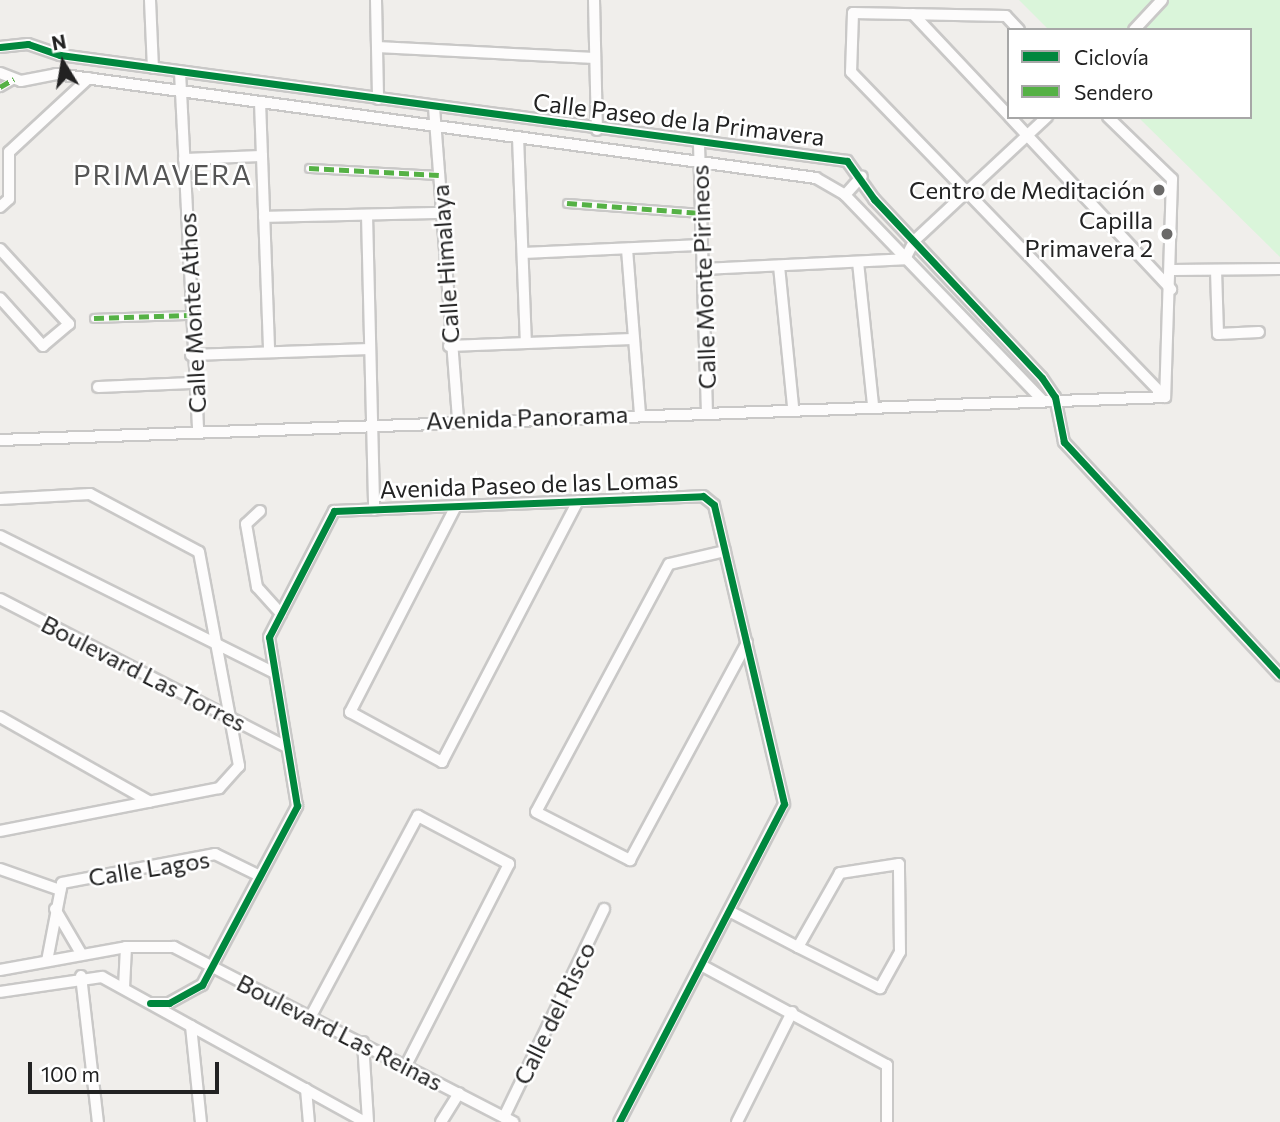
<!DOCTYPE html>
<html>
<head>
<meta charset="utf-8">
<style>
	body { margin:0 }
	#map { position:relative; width:1280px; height:1122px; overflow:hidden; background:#f0eeeb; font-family:Commissioner,sans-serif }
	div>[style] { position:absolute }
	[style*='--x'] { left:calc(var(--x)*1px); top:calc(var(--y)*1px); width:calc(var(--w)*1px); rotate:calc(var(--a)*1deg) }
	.park>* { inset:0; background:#daf5da }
	.roads { filter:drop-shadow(2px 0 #c9c8c7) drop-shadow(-2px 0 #c9c8c7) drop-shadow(0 2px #c9c8c7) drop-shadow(0 -2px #c9c8c7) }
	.pedestrian>* { height:7px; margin:-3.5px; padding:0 3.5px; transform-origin:3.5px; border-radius:3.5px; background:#fdfcfc }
	.minor>* { height:10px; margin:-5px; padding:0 5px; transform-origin:5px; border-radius:5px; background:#fdfcfc }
	.quiet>* { height:5px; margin-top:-2.5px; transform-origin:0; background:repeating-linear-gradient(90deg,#55b145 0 10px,transparent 0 15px) }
	.cycleway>* { height:7px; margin:-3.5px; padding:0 3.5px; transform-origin:3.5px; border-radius:3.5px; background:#00873e }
	.dots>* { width:19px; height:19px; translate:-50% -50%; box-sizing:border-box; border:4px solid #fff; border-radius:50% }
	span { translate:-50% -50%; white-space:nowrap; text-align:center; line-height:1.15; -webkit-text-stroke:5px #fff; paint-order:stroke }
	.street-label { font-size:24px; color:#222 }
	.poi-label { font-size:24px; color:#222 }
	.right { translate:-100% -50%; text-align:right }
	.quarter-label { font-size:28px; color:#555; letter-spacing:2px }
	.legend { position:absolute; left:1007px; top:28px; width:245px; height:91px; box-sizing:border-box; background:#fff; border:2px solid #a7a7a7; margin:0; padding:9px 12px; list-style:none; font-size:21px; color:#222 }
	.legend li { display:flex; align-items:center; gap:14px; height:35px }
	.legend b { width:35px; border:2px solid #a7a7a7 }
	.north { position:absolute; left:28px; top:28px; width:70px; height:70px; -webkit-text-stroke:5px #fff; paint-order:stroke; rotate:349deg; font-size:19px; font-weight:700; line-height:28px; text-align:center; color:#222 }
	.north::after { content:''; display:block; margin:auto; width:24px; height:32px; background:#222; clip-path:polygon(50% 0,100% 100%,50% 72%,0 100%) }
	.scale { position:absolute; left:28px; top:1062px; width:191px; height:32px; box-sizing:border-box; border:4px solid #222; border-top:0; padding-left:9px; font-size:21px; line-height:24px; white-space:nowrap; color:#222; -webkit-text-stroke:5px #fff; paint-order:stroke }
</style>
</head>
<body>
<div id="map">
	<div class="park">
		<i style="clip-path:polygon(1019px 0,1280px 0,1280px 257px,1138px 117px,1250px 117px,1250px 30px,1049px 30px)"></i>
	</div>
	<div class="roads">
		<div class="pedestrian">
			<i style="--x:0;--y:87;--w:16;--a:-30"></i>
			<i style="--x:309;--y:168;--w:130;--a:3.1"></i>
			<i style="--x:567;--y:203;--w:134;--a:4.3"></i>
			<i style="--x:94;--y:318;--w:96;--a:-1.8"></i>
		</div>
		<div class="minor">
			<i style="--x:150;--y:0;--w:68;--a:87.5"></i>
			<i style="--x:376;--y:0;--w:99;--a:88.8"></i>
			<i style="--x:594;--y:0;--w:130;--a:88.7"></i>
			<i style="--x:913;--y:14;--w:140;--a:46.7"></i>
			<i style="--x:1019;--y:30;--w:19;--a:-133"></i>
			<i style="--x:1006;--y:16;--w:153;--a:-178.9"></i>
			<i style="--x:853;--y:13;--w:59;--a:91.9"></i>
			<i style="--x:851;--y:72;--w:452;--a:46"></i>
			<i style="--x:1134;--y:30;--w:41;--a:-47"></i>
			<i style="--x:0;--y:47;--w:28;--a:-6"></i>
			<i style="--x:28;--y:44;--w:34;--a:19"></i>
			<i style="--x:60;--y:55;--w:794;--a:7.67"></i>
			<i style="--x:847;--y:161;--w:47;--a:54.6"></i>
			<i style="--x:874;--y:199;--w:245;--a:46.8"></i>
			<i style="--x:1042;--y:378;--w:23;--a:56"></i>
			<i style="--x:1055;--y:397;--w:46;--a:78.7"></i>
			<i style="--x:1064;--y:442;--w:318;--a:47.2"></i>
			<i style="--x:377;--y:47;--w:218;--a:2.9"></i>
			<i style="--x:180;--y:72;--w:357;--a:87.1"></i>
			<i style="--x:0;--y:73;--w:22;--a:21"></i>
			<i style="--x:21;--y:81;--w:36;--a:-11"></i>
			<i style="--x:56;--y:74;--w:767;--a:7.79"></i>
			<i style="--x:816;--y:178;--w:34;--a:30"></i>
			<i style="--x:845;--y:195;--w:284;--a:46.1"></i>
			<i style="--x:260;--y:102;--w:250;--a:87.9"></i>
			<i style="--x:434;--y:107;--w:313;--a:85.6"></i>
			<i style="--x:1010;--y:117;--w:236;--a:46.9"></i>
			<i style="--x:1108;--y:117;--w:89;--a:44.1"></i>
			<i style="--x:1172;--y:179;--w:218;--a:91.8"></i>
			<i style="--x:518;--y:137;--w:206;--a:87.8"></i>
			<i style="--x:699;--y:144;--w:266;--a:88.3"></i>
			<i style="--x:184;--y:159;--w:78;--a:-2.2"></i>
			<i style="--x:845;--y:195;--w:25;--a:-48"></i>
			<i style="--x:0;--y:207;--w:12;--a:-42"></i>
			<i style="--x:9;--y:199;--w:47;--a:-90"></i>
			<i style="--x:9;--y:152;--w:109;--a:-42.8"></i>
			<i style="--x:367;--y:215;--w:295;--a:88.6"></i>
			<i style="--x:264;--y:217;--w:177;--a:-1.3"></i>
			<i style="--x:0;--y:249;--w:102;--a:47.4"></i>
			<i style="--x:69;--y:324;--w:34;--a:140"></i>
			<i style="--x:43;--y:346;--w:64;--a:-131.9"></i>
			<i style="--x:627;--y:249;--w:165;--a:85.5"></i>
			<i style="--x:523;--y:253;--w:179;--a:-2.6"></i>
			<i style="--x:858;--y:262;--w:143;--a:84"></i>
			<i style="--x:779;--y:266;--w:142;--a:84.3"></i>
			<i style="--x:703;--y:269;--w:202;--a:-2.8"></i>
			<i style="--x:905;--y:259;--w:20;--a:-63"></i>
			<i style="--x:914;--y:241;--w:182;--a:-43"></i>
			<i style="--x:1172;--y:270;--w:108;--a:-0.5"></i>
			<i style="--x:1216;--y:270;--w:64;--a:88.2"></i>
			<i style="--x:1218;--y:334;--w:41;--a:-2.8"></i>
			<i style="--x:449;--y:346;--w:183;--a:-2.2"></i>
			<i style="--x:191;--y:355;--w:179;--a:-1.9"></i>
			<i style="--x:98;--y:387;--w:94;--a:-2.4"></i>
			<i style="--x:0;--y:440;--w:1166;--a:-2.11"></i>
			<i style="--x:0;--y:499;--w:90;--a:-3.2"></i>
			<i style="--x:90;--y:494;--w:123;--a:28"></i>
			<i style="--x:199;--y:552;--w:218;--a:79.4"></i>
			<i style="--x:239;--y:766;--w:30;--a:132"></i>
			<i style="--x:219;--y:788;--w:223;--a:168.9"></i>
			<i style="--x:456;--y:506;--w:232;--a:117.2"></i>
			<i style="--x:350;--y:712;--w:105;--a:28.5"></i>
			<i style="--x:442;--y:762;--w:294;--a:-62.5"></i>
			<i style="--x:260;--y:511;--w:19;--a:137"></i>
			<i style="--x:246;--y:524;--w:64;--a:80.1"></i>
			<i style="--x:257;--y:587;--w:36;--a:48"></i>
			<i style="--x:0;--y:536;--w:307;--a:26.5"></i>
			<i style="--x:725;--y:551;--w:57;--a:166.9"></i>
			<i style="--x:669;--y:564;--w:281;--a:118.2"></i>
			<i style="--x:536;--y:812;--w:106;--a:27.1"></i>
			<i style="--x:630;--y:860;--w:247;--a:-61.7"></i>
			<i style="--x:0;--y:599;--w:323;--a:27.3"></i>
			<i style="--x:0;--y:717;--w:172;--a:29.5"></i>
			<i style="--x:0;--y:869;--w:64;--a:19.3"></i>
			<i style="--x:55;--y:909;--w:53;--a:59.6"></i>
			<i style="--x:729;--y:911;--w:78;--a:27.6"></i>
			<i style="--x:798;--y:947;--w:92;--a:26.6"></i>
			<i style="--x:880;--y:988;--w:41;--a:-60.9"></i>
			<i style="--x:900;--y:952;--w:88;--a:-90.7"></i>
			<i style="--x:899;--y:864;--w:60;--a:171.3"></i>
			<i style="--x:840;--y:873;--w:85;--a:119.6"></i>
			<i style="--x:47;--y:961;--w:79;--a:-79.1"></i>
			<i style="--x:62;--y:883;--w:156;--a:-10.7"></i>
			<i style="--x:215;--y:854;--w:50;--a:26.1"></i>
			<i style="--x:701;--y:965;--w:211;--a:28.3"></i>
			<i style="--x:887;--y:1065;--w:57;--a:90"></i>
			<i style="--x:0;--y:970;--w:128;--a:-10.3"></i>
			<i style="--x:126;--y:947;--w:48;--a:0"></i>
			<i style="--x:174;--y:947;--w:382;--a:27.3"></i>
			<i style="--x:81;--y:976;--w:147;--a:83.4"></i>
			<i style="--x:124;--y:988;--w:41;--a:-87.2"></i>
			<i style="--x:0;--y:992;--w:103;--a:-8.4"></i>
			<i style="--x:102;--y:977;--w:300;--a:28.9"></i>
			<i style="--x:150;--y:1003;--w:19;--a:0"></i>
			<i style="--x:169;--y:1003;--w:38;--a:-29"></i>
			<i style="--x:202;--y:985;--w:203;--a:-62"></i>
			<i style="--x:297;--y:806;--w:171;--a:-99.4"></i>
			<i style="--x:269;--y:637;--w:142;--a:-62.7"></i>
			<i style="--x:334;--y:511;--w:369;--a:-2.3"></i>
			<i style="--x:703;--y:496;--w:14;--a:39"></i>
			<i style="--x:714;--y:505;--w:307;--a:76.8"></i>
			<i style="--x:784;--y:804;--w:358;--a:117.4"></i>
			<i style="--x:311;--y:1016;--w:227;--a:-61.9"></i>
			<i style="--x:418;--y:816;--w:103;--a:27.8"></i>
			<i style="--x:509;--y:864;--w:226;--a:117.1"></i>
			<i style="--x:191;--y:1026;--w:97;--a:84.1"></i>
			<i style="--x:363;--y:1042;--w:80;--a:86.4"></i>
			<i style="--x:306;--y:1089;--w:33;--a:85"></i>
			<i style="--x:504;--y:1117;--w:231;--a:-64.3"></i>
			<i style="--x:441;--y:1122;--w:34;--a:-58"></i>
			<i style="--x:737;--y:1122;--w:123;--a:-63.4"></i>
		</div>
	</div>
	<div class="quiet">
		<i style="--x:0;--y:87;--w:16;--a:-30"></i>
		<i style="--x:309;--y:168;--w:130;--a:3.1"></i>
		<i style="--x:567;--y:203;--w:134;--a:4.3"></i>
		<i style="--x:94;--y:318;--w:96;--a:-1.8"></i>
	</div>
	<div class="cycleway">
		<i style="--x:0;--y:47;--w:28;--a:-6"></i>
		<i style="--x:28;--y:44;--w:34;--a:19"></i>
		<i style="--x:60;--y:55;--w:794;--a:7.67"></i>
		<i style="--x:847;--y:161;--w:47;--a:54.6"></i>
		<i style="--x:874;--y:199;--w:245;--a:46.8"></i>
		<i style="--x:1042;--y:378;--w:23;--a:56"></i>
		<i style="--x:1055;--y:397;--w:46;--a:78.7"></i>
		<i style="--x:1064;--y:442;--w:318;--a:47.2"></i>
		<i style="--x:150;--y:1003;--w:19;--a:0"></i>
		<i style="--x:169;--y:1003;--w:38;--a:-29"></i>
		<i style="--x:202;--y:985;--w:203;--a:-62"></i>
		<i style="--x:297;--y:806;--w:171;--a:-99.4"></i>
		<i style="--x:269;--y:637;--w:142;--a:-62.7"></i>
		<i style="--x:334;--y:511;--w:369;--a:-2.3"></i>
		<i style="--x:703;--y:496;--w:14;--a:39"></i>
		<i style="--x:714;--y:505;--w:307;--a:76.8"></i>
		<i style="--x:784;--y:804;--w:358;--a:117.4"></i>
	</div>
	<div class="dots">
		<i style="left:1159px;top:190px;background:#6a6968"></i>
		<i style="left:1167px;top:234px;background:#6a6968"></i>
	</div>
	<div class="street-label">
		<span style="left:679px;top:119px;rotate:7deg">Calle Paseo de la Primavera</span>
		<span style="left:445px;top:264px;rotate:-94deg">Calle Himalaya</span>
		<span style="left:703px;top:277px;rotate:-92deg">Calle Monte Pirineos</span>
		<span style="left:192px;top:313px;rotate:-93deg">Calle Monte Athos</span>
		<span style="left:527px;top:417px;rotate:-2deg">Avenida Panorama</span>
		<span style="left:529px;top:484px;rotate:-2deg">Avenida Paseo de las Lomas</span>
		<span style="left:144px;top:673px;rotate:27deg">Boulevard Las Torres</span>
		<span style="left:149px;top:868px;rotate:-9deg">Calle Lagos</span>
		<span style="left:554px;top:1013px;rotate:-64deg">Calle del Risco</span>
		<span style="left:340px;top:1032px;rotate:27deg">Boulevard Las Reinas</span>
	</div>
	<div class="poi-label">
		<span class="right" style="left:1145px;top:190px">Centro de Meditación</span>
		<span class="right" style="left:1153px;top:234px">Capilla<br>Primavera 2</span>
	</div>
	<div class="quarter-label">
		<span style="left:163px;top:174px">PRIMAVERA</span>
	</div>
	<ul class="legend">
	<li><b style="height:9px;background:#00873e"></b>Ciclovía</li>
	<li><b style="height:9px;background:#55b145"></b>Sendero</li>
	</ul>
	<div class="north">N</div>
	<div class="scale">100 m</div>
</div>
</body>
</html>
